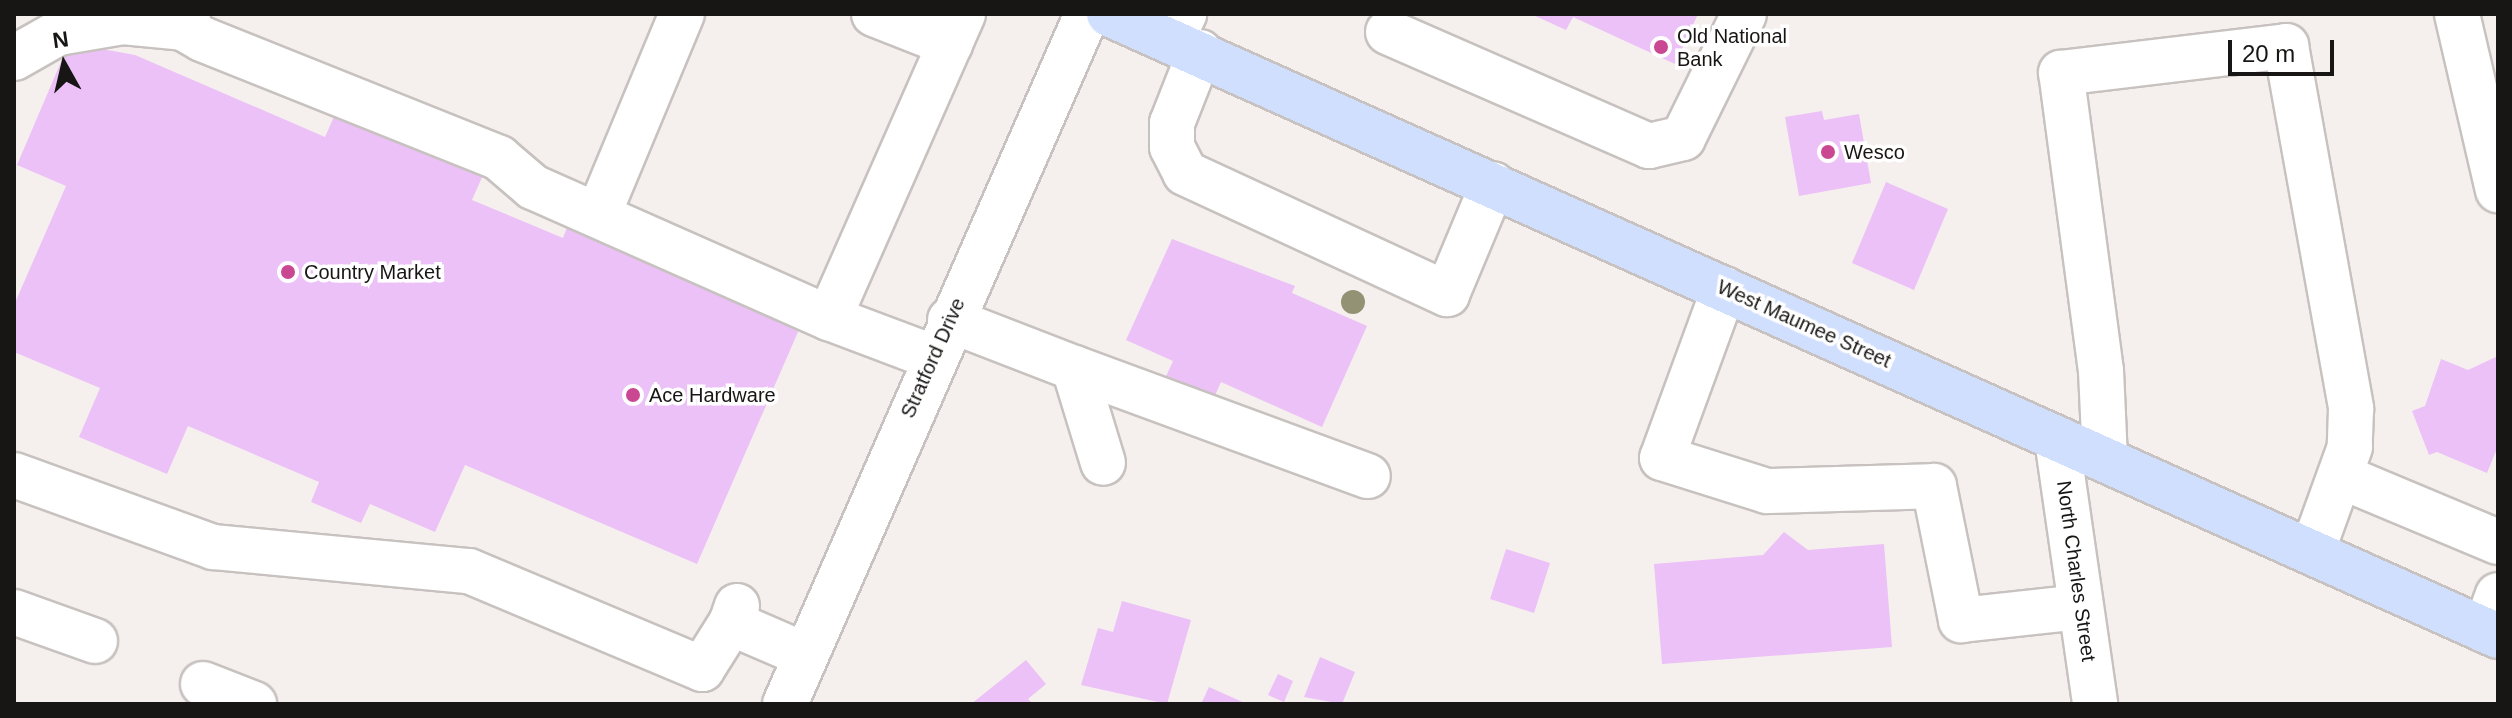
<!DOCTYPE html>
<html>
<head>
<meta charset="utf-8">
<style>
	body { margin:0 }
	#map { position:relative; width:2512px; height:718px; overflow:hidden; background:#f5f0ed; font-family:Helvetica,sans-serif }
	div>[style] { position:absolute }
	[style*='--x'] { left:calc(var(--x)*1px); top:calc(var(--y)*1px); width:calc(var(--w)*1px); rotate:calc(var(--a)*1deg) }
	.building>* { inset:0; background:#ecc1f7 }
	.roads { filter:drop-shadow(2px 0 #c7c2bf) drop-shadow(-2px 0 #c7c2bf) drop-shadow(0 2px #c7c2bf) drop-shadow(0 -2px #c7c2bf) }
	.minor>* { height:44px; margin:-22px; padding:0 22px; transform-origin:22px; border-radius:22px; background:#fff }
	.major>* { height:44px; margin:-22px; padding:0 22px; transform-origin:22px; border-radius:22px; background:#d1dffe }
	.trees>* { width:24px; height:24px; margin:-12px; border-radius:50%; background:#949275 }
	.dots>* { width:22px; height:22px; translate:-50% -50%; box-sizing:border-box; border:4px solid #fff; border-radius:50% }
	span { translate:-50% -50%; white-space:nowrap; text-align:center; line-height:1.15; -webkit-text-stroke:7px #fff; paint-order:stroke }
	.poi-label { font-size:20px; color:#181615 }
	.left { translate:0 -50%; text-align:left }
	.street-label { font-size:20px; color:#181615 }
	.frame { position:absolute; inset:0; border:16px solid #181615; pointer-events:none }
	.north { position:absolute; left:24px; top:24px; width:80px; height:80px; -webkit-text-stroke:6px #fff; paint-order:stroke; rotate:352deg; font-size:22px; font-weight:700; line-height:32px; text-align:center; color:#181615 }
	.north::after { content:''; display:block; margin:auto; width:28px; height:36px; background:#181615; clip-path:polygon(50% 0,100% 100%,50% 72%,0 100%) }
	.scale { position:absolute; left:2228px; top:40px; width:106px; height:36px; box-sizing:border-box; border:4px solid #181615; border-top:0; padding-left:10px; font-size:24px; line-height:28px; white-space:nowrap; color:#181615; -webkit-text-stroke:6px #fff; paint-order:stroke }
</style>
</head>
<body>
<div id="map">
	<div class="building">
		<i style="clip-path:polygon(1531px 14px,1698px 14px,1675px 64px,1573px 17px,1566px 30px)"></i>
		<i style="clip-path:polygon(69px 43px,135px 55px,325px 137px,336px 112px,483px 175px,472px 200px,563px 238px,568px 225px,801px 325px,697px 564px,465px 465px,435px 532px,370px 504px,361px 523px,311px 502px,319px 482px,188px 426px,167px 474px,79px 437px,100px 388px,14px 352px,14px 305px,66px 186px,17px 165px)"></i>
		<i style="clip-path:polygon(1822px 111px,1824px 120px,1859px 114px,1871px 183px,1799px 196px,1785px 117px)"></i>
		<i style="clip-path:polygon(1886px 182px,1948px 209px,1914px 290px,1852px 263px)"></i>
		<i style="clip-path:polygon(1172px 239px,1295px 286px,1292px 293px,1367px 326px,1322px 427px,1221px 382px,1200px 429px,1152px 407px,1173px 361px,1126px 340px)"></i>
		<i style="clip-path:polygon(2498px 356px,2498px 446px,2487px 473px,2437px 452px,2429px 455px,2412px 411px,2425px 406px,2441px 359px,2468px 370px)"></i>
		<i style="clip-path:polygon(1784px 532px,1808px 550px,1884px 544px,1892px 647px,1662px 664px,1654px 564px,1763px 555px)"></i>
		<i style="clip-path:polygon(1506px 549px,1550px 563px,1534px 613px,1490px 599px)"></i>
		<i style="clip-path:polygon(1122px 601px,1191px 620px,1167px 704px,1081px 685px,1098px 628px,1113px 632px)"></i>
		<i style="clip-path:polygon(1320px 657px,1355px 672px,1342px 704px,1304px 697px)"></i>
		<i style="clip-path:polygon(1026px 660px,1046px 684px,1028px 699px,1033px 704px,971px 704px)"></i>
		<i style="clip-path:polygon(1278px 674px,1293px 681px,1284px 702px,1268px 695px)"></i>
		<i style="clip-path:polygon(1209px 687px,1247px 704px,1201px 704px)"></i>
	</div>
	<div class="roads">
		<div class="minor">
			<i style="--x:188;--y:14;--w:15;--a:110"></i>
			<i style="--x:183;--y:28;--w:22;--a:30"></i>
			<i style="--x:202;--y:39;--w:320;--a:21.8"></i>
			<i style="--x:499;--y:158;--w:45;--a:40.5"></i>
			<i style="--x:533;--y:187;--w:324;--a:23.9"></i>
			<i style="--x:829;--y:318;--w:332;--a:-66.2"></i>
			<i style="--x:874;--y:14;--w:82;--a:21.5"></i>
			<i style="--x:2457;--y:14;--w:181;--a:76.9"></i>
			<i style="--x:1388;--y:32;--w:285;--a:23.6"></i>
			<i style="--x:1649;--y:146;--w:35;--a:-13"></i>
			<i style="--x:1683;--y:138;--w:138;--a:-63.8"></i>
			<i style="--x:1172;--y:39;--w:28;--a:-64"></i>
			<i style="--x:1200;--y:52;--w:76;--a:111.5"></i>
			<i style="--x:1172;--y:123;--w:24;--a:90"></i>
			<i style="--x:1172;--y:147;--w:29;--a:63"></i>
			<i style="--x:1185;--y:173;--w:289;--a:24.8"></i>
			<i style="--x:1447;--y:294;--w:119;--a:-67.3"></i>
			<i style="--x:14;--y:58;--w:51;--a:-29.6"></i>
			<i style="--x:58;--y:33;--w:66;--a:-9.6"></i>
			<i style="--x:123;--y:22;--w:60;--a:5.7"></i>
			<i style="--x:599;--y:213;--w:216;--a:-67.4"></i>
			<i style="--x:1724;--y:289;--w:180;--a:110.1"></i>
			<i style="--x:1662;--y:458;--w:110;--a:17.4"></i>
			<i style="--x:1767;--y:491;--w:167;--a:-1.7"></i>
			<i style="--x:1934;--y:486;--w:137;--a:78.6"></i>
			<i style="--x:1961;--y:620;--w:120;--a:-6.2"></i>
			<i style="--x:829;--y:318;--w:111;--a:20.6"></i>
			<i style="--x:950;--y:320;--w:133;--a:21.2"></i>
			<i style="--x:1074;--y:368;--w:99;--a:73"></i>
			<i style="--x:1074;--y:368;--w:313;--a:20.2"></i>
			<i style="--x:2057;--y:439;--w:268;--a:81.8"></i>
			<i style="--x:2105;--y:459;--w:88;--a:-92.6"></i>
			<i style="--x:2101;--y:371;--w:301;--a:-97.6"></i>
			<i style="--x:2061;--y:73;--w:227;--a:-6.8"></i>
			<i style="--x:2286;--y:46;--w:369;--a:79.8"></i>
			<i style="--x:2351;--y:409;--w:38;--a:92"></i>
			<i style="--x:2350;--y:447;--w:112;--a:109.9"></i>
			<i style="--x:14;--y:475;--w:212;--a:19.9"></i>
			<i style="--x:213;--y:547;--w:257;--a:5.4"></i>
			<i style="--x:469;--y:571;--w:253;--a:22.8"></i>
			<i style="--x:702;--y:669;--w:54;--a:-57.8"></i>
			<i style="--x:2340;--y:476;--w:171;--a:22.7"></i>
			<i style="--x:737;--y:606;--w:18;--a:109"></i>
			<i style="--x:731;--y:623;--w:81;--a:23.4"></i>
			<i style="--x:14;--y:612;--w:86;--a:19.7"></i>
			<i style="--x:2485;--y:630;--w:37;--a:-70"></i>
			<i style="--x:203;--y:684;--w:55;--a:21.4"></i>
			<i style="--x:785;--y:704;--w:753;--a:-66.36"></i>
		</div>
		<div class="major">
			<i style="--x:1109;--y:14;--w:1522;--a:24.12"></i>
		</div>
	</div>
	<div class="trees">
		<i style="left:1353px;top:302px"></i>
	</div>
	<div class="dots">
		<i style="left:1661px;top:47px;background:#c94891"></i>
		<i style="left:1828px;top:152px;background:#c94891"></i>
		<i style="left:288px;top:272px;background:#c94891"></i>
		<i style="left:633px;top:395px;background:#c94891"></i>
	</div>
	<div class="poi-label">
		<span class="left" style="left:1677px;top:48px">Old National<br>Bank</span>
		<span class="left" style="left:1844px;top:152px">Wesco</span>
		<span class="left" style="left:304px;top:272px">Country Market</span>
		<span class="left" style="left:649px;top:395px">Ace Hardware</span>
	</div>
	<div class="street-label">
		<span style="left:1804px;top:324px;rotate:24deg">West Maumee Street</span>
		<span style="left:933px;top:358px;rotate:-66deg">Stratford Drive</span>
		<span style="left:2076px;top:571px;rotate:82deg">North Charles Street</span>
	</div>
	<div class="frame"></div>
	<div class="north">N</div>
	<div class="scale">20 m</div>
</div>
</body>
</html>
